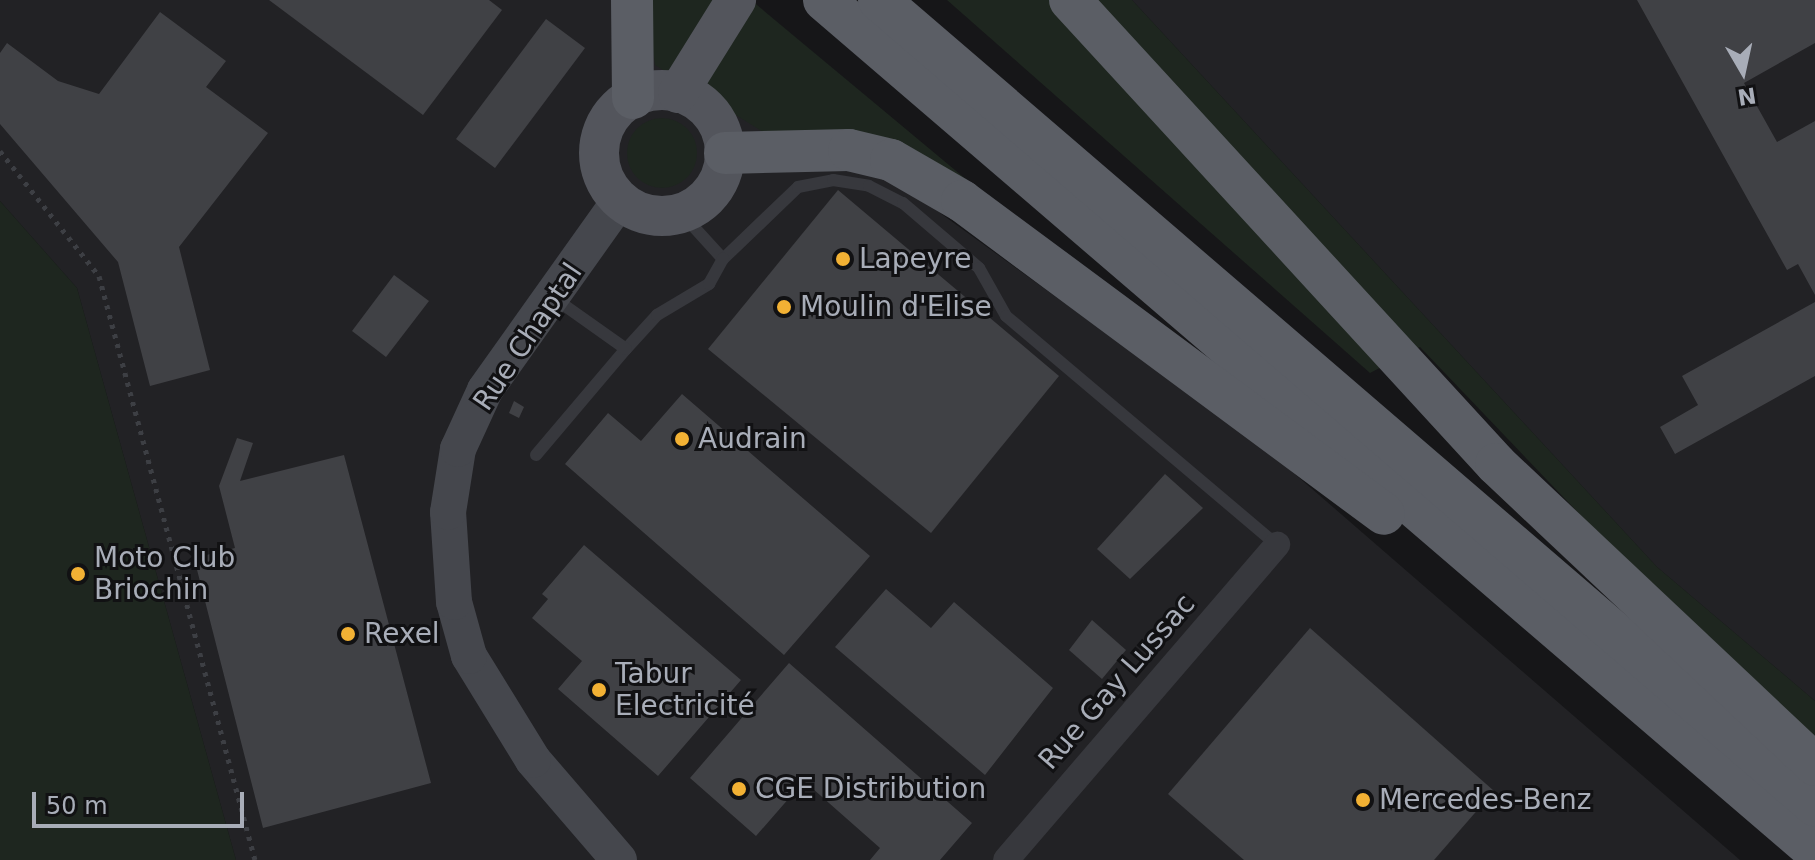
<!DOCTYPE html>
<html>
<head>
<meta charset="utf-8">
<style>
	body { margin:0 }
	#map { position:relative; width:1815px; height:860px; overflow:hidden; background:#161618; font-family:"DejaVu Sans",sans-serif }
	div>[style] { position:absolute }
	[style*='--x'] { left:calc(var(--x)*1px); top:calc(var(--y)*1px); width:calc(var(--w)*1px); rotate:calc(var(--a)*1deg) }
	.built>* { inset:0; background:#222225 }
	.green>* { inset:0; background:#1e261f }
	.round { border-radius:50% }
	.building>* { inset:0; background:#404145 }
	.path>* { height:5px; margin-top:-2.5px; transform-origin:0; background:repeating-linear-gradient(90deg,#3d3f44 0 4px,transparent 0 10px) }
	.service>* { height:12px; margin:-6px; padding:0 6px; transform-origin:6px; border-radius:6px; background:#37383d }
	.minor>* { height:26px; margin:-13px; padding:0 13px; transform-origin:13px; border-radius:13px; background:#37383d }
	.secondary>* { height:36px; margin:-18px; padding:0 18px; transform-origin:18px; border-radius:18px; background:#45474d }
	.primary>* { height:40px; margin:-20px; padding:0 20px; transform-origin:20px; border-radius:20px; background:#53555c }
	.primary>.ring { margin:-20px; padding:0; box-sizing:content-box; background:none; border:40px solid #53555c; border-radius:50% }
	.trunk>* { height:42px; margin:-21px; padding:0 21px; transform-origin:21px; border-radius:21px; background:#5b5e65 }
	.dots>* { width:22px; height:22px; translate:-50% -50%; box-sizing:border-box; border:4px solid #111113; border-radius:50% }
	span { translate:-50% -50%; white-space:nowrap; text-align:center; line-height:1.15; -webkit-text-stroke:6px #111113; paint-order:stroke }
	.poi-label { font-size:28px; color:#a8adb8 }
	.left { translate:0 -50%; text-align:left }
	.street-label { font-size:28px; color:#a8adb8 }
	.north { position:absolute; left:1703px; top:32px; width:80px; height:80px; -webkit-text-stroke:6px #111113; paint-order:stroke; rotate:171deg; font-size:22px; font-weight:700; line-height:32px; text-align:center; color:#a8adb8 }
	.north::after { content:''; display:block; margin:auto; width:28px; height:36px; background:#a8adb8; clip-path:polygon(50% 0,100% 100%,50% 72%,0 100%) }
	.scale { position:absolute; left:32px; top:792px; width:212px; height:36px; box-sizing:border-box; border:4px solid #a8adb8; border-top:0; padding-left:10px; font-size:24px; line-height:28px; white-space:nowrap; color:#a8adb8; -webkit-text-stroke:6px #111113; paint-order:stroke }
</style>
</head>
<body>
<div id="map">
	<div class="built">
		<i style="clip-path:polygon(0 0,646px 0,1266px 449px,1740px 860px,236px 860px,77px 288px,0 201px)"></i>
		<i style="clip-path:polygon(1132px 0,1815px 0,1815px 701px,1657px 567px)"></i>
	</div>
	<div class="green">
		<i style="clip-path:polygon(646px 0,751px 0,1045px 245px,924px 198px,870px 166px,773px 138px,655px 65px)"></i>
		<i style="clip-path:polygon(947px 0,1132px 0,1657px 567px,1815px 701px,1815px 739px,1654px 592px,1420px 347px,1370px 373px)"></i>
		<i class="round" style="left:627px;top:118px;width:70px;height:70px"></i>
		<i style="clip-path:polygon(0 201px,77px 288px,236px 860px,0 860px)"></i>
	</div>
	<div class="building">
		<i style="clip-path:polygon(269px 0,489px 0,502px 10px,423px 115px)"></i>
		<i style="clip-path:polygon(1637px 0,1815px 0,1815px 43px,1744px 83px,1777px 142px,1815px 121px,1815px 295px,1798px 264px,1787px 270px)"></i>
		<i style="clip-path:polygon(160px 12px,226px 61px,206px 87px,268px 133px,179px 247px,210px 370px,150px 386px,118px 262px,0 124px,0 53px,7px 43px,58px 81px,99px 94px)"></i>
		<i style="clip-path:polygon(546px 19px,585px 48px,495px 168px,456px 139px)"></i>
		<i style="clip-path:polygon(838px 190px,1059px 376px,931px 533px,708px 349px)"></i>
		<i style="clip-path:polygon(394px 275px,429px 301px,386px 357px,352px 331px)"></i>
		<i style="clip-path:polygon(1815px 302px,1815px 376px,1675px 454px,1660px 427px,1698px 405px,1682px 376px)"></i>
		<i style="clip-path:polygon(682px 394px,870px 556px,784px 655px,565px 464px,608px 413px,641px 441px)"></i>
		<i style="clip-path:polygon(514px 401px,524px 407px,519px 418px,509px 413px)"></i>
		<i style="clip-path:polygon(237px 438px,253px 443px,240px 481px,344px 455px,431px 783px,263px 828px,194px 558px,235px 548px,219px 486px)"></i>
		<i style="clip-path:polygon(1165px 474px,1203px 508px,1130px 579px,1097px 549px)"></i>
		<i style="clip-path:polygon(584px 545px,741px 680px,658px 776px,558px 689px,582px 661px,532px 618px,548px 599px,542px 594px)"></i>
		<i style="clip-path:polygon(886px 589px,931px 628px,954px 602px,1053px 688px,985px 775px,835px 647px)"></i>
		<i style="clip-path:polygon(1092px 620px,1126px 650px,1102px 679px,1069px 650px)"></i>
		<i style="clip-path:polygon(1310px 628px,1494px 791px,1434px 860px,1244px 860px,1168px 794px)"></i>
		<i style="clip-path:polygon(789px 663px,972px 823px,940px 860px,870px 860px,880px 848px,804px 781px,756px 836px,690px 778px)"></i>
	</div>
	<div class="path">
		<i style="--x:0;--y:151;--w:159;--a:51.6"></i>
		<i style="--x:99;--y:276;--w:604;--a:75.04"></i>
	</div>
	<div class="service">
		<i style="--x:682;--y:214;--w:61;--a:47.7"></i>
		<i style="--x:723;--y:259;--w:104;--a:-43.8"></i>
		<i style="--x:798;--y:187;--w:36;--a:-11"></i>
		<i style="--x:833;--y:180;--w:36;--a:9"></i>
		<i style="--x:869;--y:186;--w:38;--a:27"></i>
		<i style="--x:903;--y:203;--w:100;--a:40.5"></i>
		<i style="--x:979;--y:268;--w:55;--a:60.6"></i>
		<i style="--x:1006;--y:316;--w:355;--a:40.2"></i>
		<i style="--x:626;--y:349;--w:46;--a:-47.6"></i>
		<i style="--x:657;--y:315;--w:61;--a:-30.8"></i>
		<i style="--x:709;--y:284;--w:29;--a:-61"></i>
		<i style="--x:536;--y:455;--w:139;--a:-49.7"></i>
		<i style="--x:626;--y:349;--w:88;--a:-144.7"></i>
	</div>
	<div class="minor">
		<i style="--x:1006;--y:860;--w:416;--a:-49.3"></i>
	</div>
	<div class="secondary">
		<i style="--x:619;--y:860;--w:132;--a:-130.7"></i>
		<i style="--x:533;--y:760;--w:122;--a:-121.6"></i>
		<i style="--x:469;--y:656;--w:56;--a:-105.5"></i>
		<i style="--x:454;--y:602;--w:90;--a:-93.8"></i>
		<i style="--x:448;--y:512;--w:64;--a:-81"></i>
		<i style="--x:458;--y:449;--w:65;--a:-65.4"></i>
		<i style="--x:485;--y:390;--w:233;--a:-54.6"></i>
	</div>
	<div class="primary">
		<i class="ring" style="left:599px;top:90px;width:86px;height:86px"></i>
		<i style="--x:678;--y:93;--w:110;--a:-58.1"></i>
	</div>
	<div class="trunk">
		<i style="--x:632;--y:0;--w:98;--a:89.4"></i>
		<i style="--x:824;--y:0;--w:1306;--a:40.65"></i>
		<i style="--x:879;--y:0;--w:1235;--a:40.7"></i>
		<i style="--x:1070;--y:0;--w:630;--a:47.44"></i>
		<i style="--x:1496;--y:464;--w:439;--a:43.3"></i>
		<i style="--x:725;--y:153;--w:124;--a:-1.4"></i>
		<i style="--x:849;--y:150;--w:43;--a:13.4"></i>
		<i style="--x:891;--y:160;--w:82;--a:30"></i>
		<i style="--x:962;--y:201;--w:525;--a:36.56"></i>
	</div>
	<div class="dots">
		<i style="left:843px;top:259px;background:#f2b134"></i>
		<i style="left:784px;top:307px;background:#f2b134"></i>
		<i style="left:682px;top:439px;background:#f2b134"></i>
		<i style="left:78px;top:574px;background:#f2b134"></i>
		<i style="left:348px;top:634px;background:#f2b134"></i>
		<i style="left:599px;top:690px;background:#f2b134"></i>
		<i style="left:739px;top:789px;background:#f2b134"></i>
		<i style="left:1363px;top:800px;background:#f2b134"></i>
	</div>
	<div class="poi-label">
		<span class="left" style="left:859px;top:259px">Lapeyre</span>
		<span class="left" style="left:800px;top:307px">Moulin d'Elise</span>
		<span class="left" style="left:698px;top:439px">Audrain</span>
		<span class="left" style="left:94px;top:574px">Moto Club<br>Briochin</span>
		<span class="left" style="left:364px;top:634px">Rexel</span>
		<span class="left" style="left:615px;top:690px">Tabur<br>Electricité</span>
		<span class="left" style="left:755px;top:789px">CGE Distribution</span>
		<span class="left" style="left:1379px;top:800px">Mercedes-Benz</span>
	</div>
	<div class="street-label">
		<span style="left:528px;top:337px;rotate:-56deg">Rue Chaptal</span>
		<span style="left:1117px;top:682px;rotate:-49deg">Rue Gay Lussac</span>
	</div>
	<div class="north">N</div>
	<div class="scale">50 m</div>
</div>
</body>
</html>
